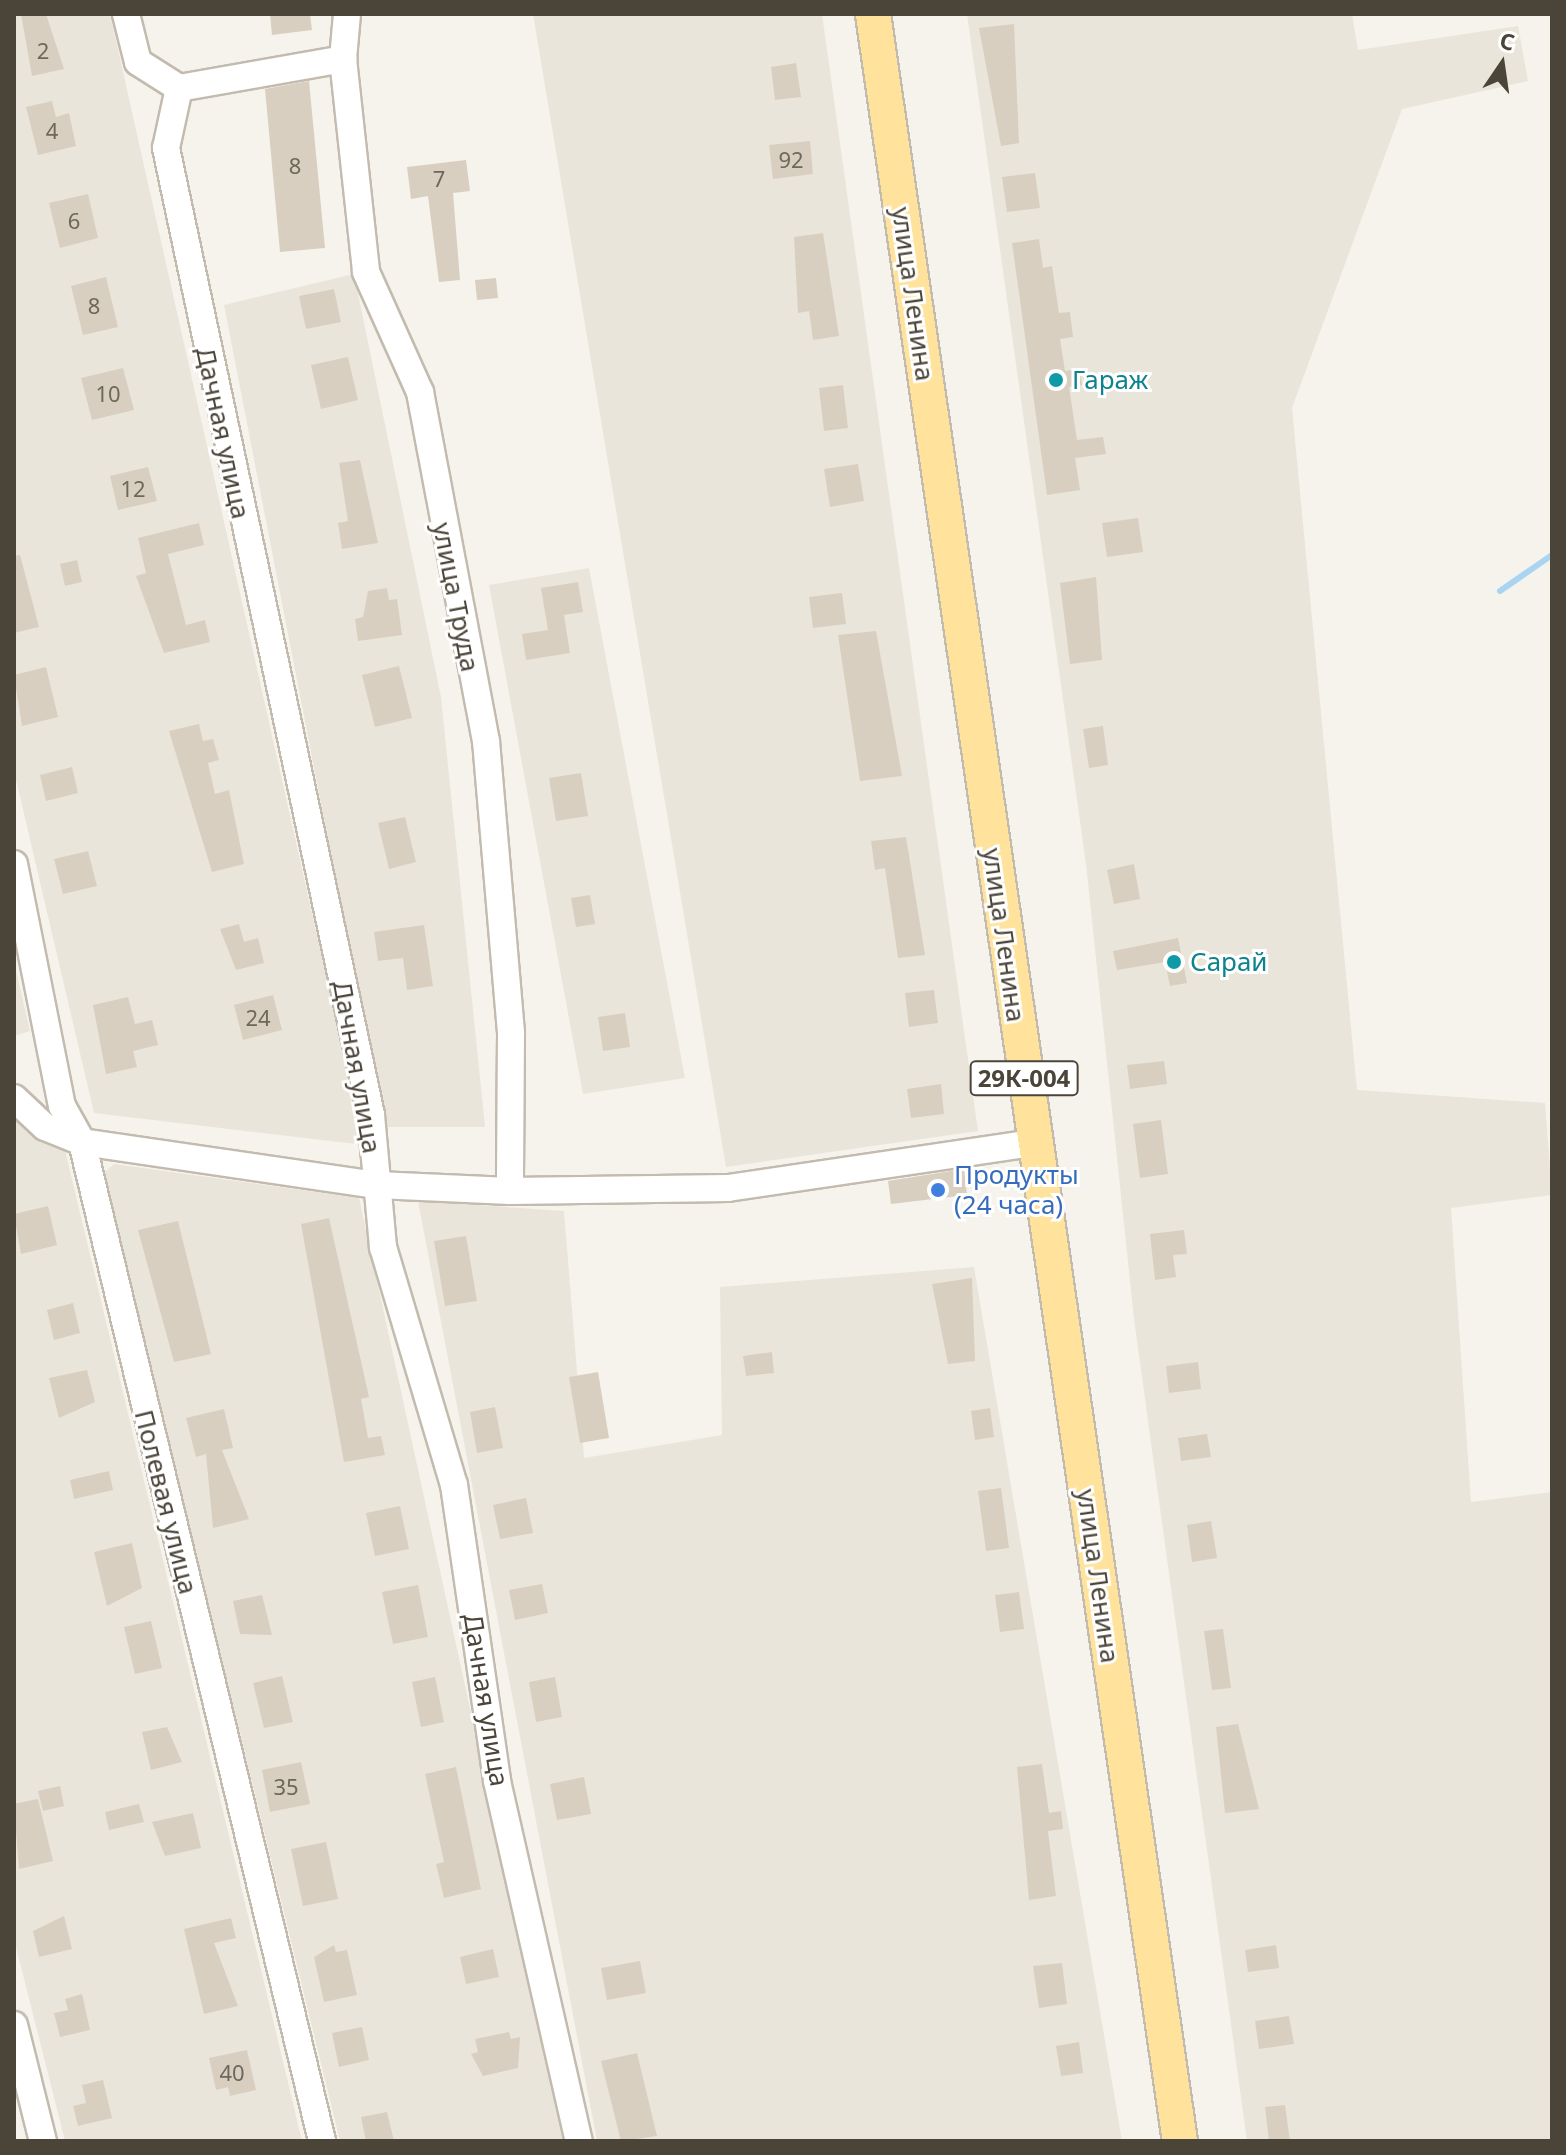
<!DOCTYPE html>
<html>
<head>
<meta charset="utf-8">
<style>
	body { margin:0 }
	#map { position:relative; width:1566px; height:2155px; overflow:hidden; background:#f6f3ec; font-family:"Noto Sans",sans-serif }
	div>[style] { position:absolute }
	[style*='--x'] { left:calc(var(--x)*1px); top:calc(var(--y)*1px); width:calc(var(--w)*1px); rotate:calc(var(--a)*1deg) }
	.residential>* { inset:0; background:#eae5da }
	.stream>* { height:6px; margin:-3px; padding:0 3px; transform-origin:3px; border-radius:3px; background:#a9d4f2 }
	.building>* { inset:0; background:#d8cfc1 }
	.roads { filter:drop-shadow(2px 0 #c2bbae) drop-shadow(-2px 0 #c2bbae) drop-shadow(0 2px #c2bbae) drop-shadow(0 -2px #c2bbae) }
	.minor>* { height:26px; margin:-13px; padding:0 13px; transform-origin:13px; border-radius:13px; background:#fff }
	.major>* { height:34px; margin:-17px; padding:0 17px; transform-origin:17px; border-radius:17px; background:#ffe39c }
	.dots>* { width:22px; height:22px; translate:-50% -50%; box-sizing:border-box; border:4px solid #fff; border-radius:50% }
	span { translate:-50% -50%; white-space:nowrap; text-align:center; line-height:1.15; -webkit-text-stroke:6px #fff; paint-order:stroke }
	.number-label { font-size:22px; color:#6e675b }
	.number-label span { -webkit-text-stroke-width:0 }
	.shield-label span { padding:2px 6px; background:#fff; border:2px solid; border-radius:6px; -webkit-text-stroke-width:0 }
	.shield-label { font-size:24px; color:#4b4439; font-weight:700 }
	.street-label { font-size:26px; color:#4b4439 }
	.culture-label { font-size:26px; color:#0d838f }
	.left { translate:0 -50%; text-align:left }
	.shop-label { font-size:26px; color:#366cbe }
	.frame { position:absolute; inset:0; border:16px solid #4b4439; pointer-events:none }
	.north { position:absolute; left:1462px; top:24px; width:80px; height:80px; -webkit-text-stroke:6px #fff; paint-order:stroke; rotate:13deg; font-size:22px; font-weight:700; line-height:32px; text-align:center; color:#4b4439 }
	.north::after { content:''; display:block; margin:auto; width:28px; height:36px; background:#4b4439; clip-path:polygon(50% 0,100% 100%,50% 72%,0 100%) }
</style>
</head>
<body>
<div id="map">
	<div class="residential">
		<i style="clip-path:polygon(14px 14px,110px 14px,364px 1145px,94px 1113px,14px 771px)"></i>
		<i style="clip-path:polygon(533px 14px,822px 14px,978px 1131px,726px 1167px)"></i>
		<i style="clip-path:polygon(967px 14px,1352px 14px,1358px 50px,1518px 26px,1528px 81px,1402px 109px,1292px 408px,1357px 1090px,1545px 1103px,1552px 1195px,1451px 1208px,1471px 1502px,1552px 1492px,1552px 2141px,1247px 2141px,1134px 1319px,1086px 864px)"></i>
		<i style="clip-path:polygon(354px 274px,441px 697px,485px 1127px,384px 1127px,224px 305px)"></i>
		<i style="clip-path:polygon(589px 568px,685px 1078px,583px 1094px,489px 585px)"></i>
		<i style="clip-path:polygon(14px 962px,30px 1031px,14px 1036px)"></i>
		<i style="clip-path:polygon(14px 1119px,65px 1150px,302px 2141px,65px 2141px,14px 1939px)"></i>
		<i style="clip-path:polygon(114px 1164px,359px 1198px,564px 2141px,340px 2141px,103px 1174px)"></i>
		<i style="clip-path:polygon(418px 1201px,564px 1211px,584px 1458px,722px 1435px,720px 1287px,974px 1267px,1122px 2141px,597px 2141px)"></i>
	</div>
	<div class="stream">
		<i style="--x:1500;--y:591;--w:63;--a:-34.7"></i>
	</div>
	<div class="building">
		<i style="clip-path:polygon(21px 14px,46px 14px,64px 69px,32px 76px)"></i>
		<i style="clip-path:polygon(270px 14px,310px 14px,312px 30px,272px 35px)"></i>
		<i style="clip-path:polygon(1014px 24px,1019px 143px,1001px 146px,979px 28px)"></i>
		<i style="clip-path:polygon(796px 63px,801px 97px,775px 100px,771px 67px)"></i>
		<i style="clip-path:polygon(309px 81px,325px 248px,280px 252px,265px 89px)"></i>
		<i style="clip-path:polygon(52px 101px,56px 117px,69px 113px,76px 146px,38px 155px,26px 107px)"></i>
		<i style="clip-path:polygon(810px 141px,813px 174px,773px 179px,769px 145px)"></i>
		<i style="clip-path:polygon(466px 160px,470px 191px,453px 193px,460px 280px,439px 282px,428px 196px,411px 199px,407px 167px)"></i>
		<i style="clip-path:polygon(1035px 173px,1040px 208px,1007px 212px,1002px 177px)"></i>
		<i style="clip-path:polygon(88px 194px,98px 238px,60px 248px,49px 203px)"></i>
		<i style="clip-path:polygon(823px 233px,839px 336px,813px 340px,809px 311px,798px 313px,794px 237px)"></i>
		<i style="clip-path:polygon(1039px 239px,1043px 268px,1052px 266px,1059px 313px,1070px 312px,1073px 337px,1060px 339px,1065px 371px,1079px 369px,1082px 385px,1069px 387px,1077px 440px,1103px 437px,1106px 454px,1075px 458px,1080px 490px,1047px 495px,1012px 243px)"></i>
		<i style="clip-path:polygon(106px 277px,118px 327px,83px 335px,71px 286px)"></i>
		<i style="clip-path:polygon(496px 278px,498px 298px,477px 300px,475px 280px)"></i>
		<i style="clip-path:polygon(334px 289px,341px 322px,306px 329px,299px 296px)"></i>
		<i style="clip-path:polygon(348px 357px,358px 400px,321px 409px,311px 365px)"></i>
		<i style="clip-path:polygon(123px 368px,134px 410px,92px 420px,81px 378px)"></i>
		<i style="clip-path:polygon(843px 385px,848px 428px,824px 431px,819px 388px)"></i>
		<i style="clip-path:polygon(360px 460px,378px 543px,342px 549px,338px 523px,348px 521px,339px 463px)"></i>
		<i style="clip-path:polygon(858px 464px,864px 501px,830px 507px,824px 469px)"></i>
		<i style="clip-path:polygon(148px 467px,157px 501px,118px 510px,110px 476px)"></i>
		<i style="clip-path:polygon(1138px 518px,1143px 552px,1107px 557px,1102px 523px)"></i>
		<i style="clip-path:polygon(199px 523px,204px 545px,168px 554px,186px 625px,205px 620px,210px 642px,164px 653px,136px 576px,146px 573px,138px 538px)"></i>
		<i style="clip-path:polygon(20px 555px,39px 627px,14px 633px,14px 556px)"></i>
		<i style="clip-path:polygon(77px 560px,82px 582px,65px 586px,60px 564px)"></i>
		<i style="clip-path:polygon(1096px 577px,1102px 660px,1070px 664px,1060px 583px)"></i>
		<i style="clip-path:polygon(578px 582px,583px 612px,564px 615px,570px 653px,526px 660px,522px 634px,548px 630px,541px 588px)"></i>
		<i style="clip-path:polygon(387px 588px,389px 600px,397px 599px,402px 635px,358px 641px,355px 619px,363px 617px,368px 591px)"></i>
		<i style="clip-path:polygon(842px 593px,846px 624px,813px 628px,809px 597px)"></i>
		<i style="clip-path:polygon(876px 631px,902px 776px,860px 781px,838px 635px)"></i>
		<i style="clip-path:polygon(399px 666px,412px 718px,375px 727px,362px 675px)"></i>
		<i style="clip-path:polygon(46px 667px,58px 717px,22px 726px,14px 675px)"></i>
		<i style="clip-path:polygon(199px 724px,203px 741px,213px 739px,219px 760px,208px 763px,215px 794px,229px 790px,244px 864px,212px 872px,169px 731px)"></i>
		<i style="clip-path:polygon(1103px 726px,1108px 765px,1089px 768px,1083px 729px)"></i>
		<i style="clip-path:polygon(72px 767px,78px 793px,46px 801px,40px 775px)"></i>
		<i style="clip-path:polygon(581px 773px,588px 816px,556px 821px,549px 778px)"></i>
		<i style="clip-path:polygon(405px 817px,416px 862px,389px 869px,378px 823px)"></i>
		<i style="clip-path:polygon(906px 837px,925px 955px,898px 958px,885px 868px,875px 870px,871px 841px)"></i>
		<i style="clip-path:polygon(88px 851px,97px 886px,63px 894px,54px 859px)"></i>
		<i style="clip-path:polygon(1134px 864px,1140px 899px,1114px 904px,1107px 870px)"></i>
		<i style="clip-path:polygon(590px 895px,595px 924px,576px 927px,571px 898px)"></i>
		<i style="clip-path:polygon(239px 924px,244px 942px,258px 938px,264px 963px,236px 970px,220px 929px)"></i>
		<i style="clip-path:polygon(424px 925px,433px 986px,407px 990px,403px 958px,378px 961px,374px 932px)"></i>
		<i style="clip-path:polygon(1178px 938px,1187px 983px,1170px 986px,1165px 962px,1117px 970px,1113px 951px)"></i>
		<i style="clip-path:polygon(934px 990px,938px 1023px,909px 1027px,905px 993px)"></i>
		<i style="clip-path:polygon(273px 995px,282px 1030px,243px 1040px,234px 1005px)"></i>
		<i style="clip-path:polygon(128px 997px,135px 1024px,152px 1020px,158px 1045px,133px 1051px,137px 1067px,106px 1074px,93px 1005px)"></i>
		<i style="clip-path:polygon(625px 1013px,630px 1047px,603px 1051px,598px 1017px)"></i>
		<i style="clip-path:polygon(1164px 1061px,1167px 1084px,1130px 1089px,1127px 1065px)"></i>
		<i style="clip-path:polygon(941px 1084px,944px 1114px,911px 1118px,907px 1089px)"></i>
		<i style="clip-path:polygon(1161px 1120px,1168px 1174px,1140px 1178px,1133px 1124px)"></i>
		<i style="clip-path:polygon(964px 1169px,967px 1195px,891px 1204px,888px 1181px)"></i>
		<i style="clip-path:polygon(48px 1206px,57px 1245px,21px 1254px,14px 1214px)"></i>
		<i style="clip-path:polygon(329px 1218px,369px 1397px,361px 1399px,368px 1438px,381px 1436px,385px 1455px,344px 1462px,301px 1224px)"></i>
		<i style="clip-path:polygon(178px 1221px,211px 1354px,174px 1362px,138px 1230px)"></i>
		<i style="clip-path:polygon(1184px 1230px,1187px 1254px,1173px 1255px,1176px 1277px,1155px 1280px,1150px 1234px)"></i>
		<i style="clip-path:polygon(466px 1236px,477px 1301px,445px 1306px,434px 1241px)"></i>
		<i style="clip-path:polygon(972px 1278px,975px 1361px,948px 1364px,932px 1284px)"></i>
		<i style="clip-path:polygon(73px 1303px,80px 1333px,54px 1340px,47px 1310px)"></i>
		<i style="clip-path:polygon(772px 1352px,774px 1373px,746px 1376px,743px 1356px)"></i>
		<i style="clip-path:polygon(1198px 1362px,1201px 1389px,1169px 1393px,1166px 1366px)"></i>
		<i style="clip-path:polygon(87px 1370px,95px 1402px,59px 1418px,49px 1378px)"></i>
		<i style="clip-path:polygon(598px 1372px,609px 1438px,580px 1443px,569px 1377px)"></i>
		<i style="clip-path:polygon(495px 1407px,503px 1448px,477px 1453px,470px 1412px)"></i>
		<i style="clip-path:polygon(990px 1408px,994px 1437px,975px 1440px,971px 1411px)"></i>
		<i style="clip-path:polygon(224px 1409px,233px 1448px,222px 1450px,249px 1519px,213px 1528px,206px 1454px,196px 1457px,186px 1418px)"></i>
		<i style="clip-path:polygon(1207px 1434px,1211px 1457px,1181px 1461px,1178px 1438px)"></i>
		<i style="clip-path:polygon(109px 1471px,113px 1490px,74px 1499px,70px 1480px)"></i>
		<i style="clip-path:polygon(1001px 1488px,1009px 1548px,986px 1551px,978px 1491px)"></i>
		<i style="clip-path:polygon(526px 1498px,533px 1533px,500px 1539px,493px 1505px)"></i>
		<i style="clip-path:polygon(400px 1506px,409px 1549px,375px 1556px,366px 1513px)"></i>
		<i style="clip-path:polygon(1211px 1521px,1217px 1558px,1192px 1562px,1187px 1525px)"></i>
		<i style="clip-path:polygon(132px 1543px,142px 1588px,107px 1606px,94px 1552px)"></i>
		<i style="clip-path:polygon(542px 1584px,548px 1613px,515px 1620px,509px 1590px)"></i>
		<i style="clip-path:polygon(418px 1585px,428px 1637px,393px 1644px,382px 1592px)"></i>
		<i style="clip-path:polygon(1019px 1592px,1024px 1629px,1000px 1632px,995px 1595px)"></i>
		<i style="clip-path:polygon(262px 1595px,272px 1635px,240px 1634px,233px 1601px)"></i>
		<i style="clip-path:polygon(151px 1621px,162px 1668px,135px 1674px,124px 1627px)"></i>
		<i style="clip-path:polygon(1223px 1629px,1231px 1688px,1212px 1690px,1204px 1631px)"></i>
		<i style="clip-path:polygon(282px 1676px,293px 1722px,264px 1728px,253px 1683px)"></i>
		<i style="clip-path:polygon(435px 1677px,444px 1722px,421px 1727px,412px 1682px)"></i>
		<i style="clip-path:polygon(555px 1677px,562px 1717px,536px 1722px,529px 1682px)"></i>
		<i style="clip-path:polygon(1238px 1724px,1259px 1809px,1225px 1813px,1216px 1727px)"></i>
		<i style="clip-path:polygon(167px 1727px,182px 1762px,151px 1770px,142px 1732px)"></i>
		<i style="clip-path:polygon(301px 1762px,310px 1804px,270px 1812px,262px 1770px)"></i>
		<i style="clip-path:polygon(1042px 1764px,1049px 1813px,1061px 1811px,1063px 1829px,1048px 1831px,1056px 1896px,1029px 1900px,1017px 1767px)"></i>
		<i style="clip-path:polygon(456px 1767px,481px 1889px,444px 1898px,436px 1864px,444px 1862px,425px 1774px)"></i>
		<i style="clip-path:polygon(584px 1777px,591px 1814px,557px 1820px,550px 1784px)"></i>
		<i style="clip-path:polygon(60px 1786px,64px 1806px,43px 1811px,38px 1791px)"></i>
		<i style="clip-path:polygon(38px 1799px,53px 1861px,19px 1869px,14px 1804px)"></i>
		<i style="clip-path:polygon(139px 1804px,144px 1822px,109px 1830px,105px 1812px)"></i>
		<i style="clip-path:polygon(193px 1813px,201px 1848px,165px 1856px,152px 1822px)"></i>
		<i style="clip-path:polygon(326px 1842px,338px 1899px,303px 1906px,291px 1849px)"></i>
		<i style="clip-path:polygon(64px 1916px,72px 1949px,39px 1957px,33px 1931px)"></i>
		<i style="clip-path:polygon(231px 1918px,236px 1938px,214px 1943px,238px 2006px,204px 2014px,184px 1929px)"></i>
		<i style="clip-path:polygon(334px 1945px,336px 1952px,347px 1950px,357px 1995px,324px 2002px,314px 1957px)"></i>
		<i style="clip-path:polygon(1276px 1945px,1279px 1968px,1248px 1972px,1245px 1950px)"></i>
		<i style="clip-path:polygon(493px 1949px,499px 1977px,466px 1984px,460px 1957px)"></i>
		<i style="clip-path:polygon(640px 1961px,646px 1993px,607px 2000px,601px 1968px)"></i>
		<i style="clip-path:polygon(1062px 1963px,1067px 2004px,1039px 2008px,1033px 1966px)"></i>
		<i style="clip-path:polygon(82px 1994px,90px 2030px,60px 2037px,54px 2013px,68px 2010px,65px 1999px)"></i>
		<i style="clip-path:polygon(1289px 2016px,1294px 2044px,1259px 2049px,1255px 2021px)"></i>
		<i style="clip-path:polygon(362px 2027px,369px 2060px,339px 2067px,332px 2033px)"></i>
		<i style="clip-path:polygon(509px 2032px,511px 2039px,520px 2037px,518px 2068px,483px 2076px,471px 2054px,478px 2052px,475px 2039px)"></i>
		<i style="clip-path:polygon(1079px 2042px,1083px 2073px,1061px 2076px,1056px 2046px)"></i>
		<i style="clip-path:polygon(247px 2050px,256px 2090px,230px 2096px,228px 2087px,216px 2090px,209px 2058px)"></i>
		<i style="clip-path:polygon(637px 2053px,657px 2136px,621px 2141px,601px 2061px)"></i>
		<i style="clip-path:polygon(103px 2080px,112px 2118px,78px 2126px,73px 2106px,86px 2103px,82px 2085px)"></i>
		<i style="clip-path:polygon(1285px 2105px,1290px 2141px,1269px 2141px,1265px 2107px)"></i>
		<i style="clip-path:polygon(387px 2112px,394px 2141px,366px 2141px,361px 2117px)"></i>
	</div>
	<div class="roads">
		<div class="minor">
			<i style="--x:126;--y:14;--w:49;--a:76"></i>
			<i style="--x:138;--y:62;--w:49;--a:32.4"></i>
			<i style="--x:179;--y:88;--w:61;--a:102.2"></i>
			<i style="--x:166;--y:148;--w:988;--a:78.03"></i>
			<i style="--x:371;--y:1115;--w:133;--a:84.8"></i>
			<i style="--x:383;--y:1247;--w:248;--a:73.4"></i>
			<i style="--x:454;--y:1485;--w:299;--a:81.7"></i>
			<i style="--x:497;--y:1781;--w:369;--a:77.2"></i>
			<i style="--x:347;--y:14;--w:45;--a:95.1"></i>
			<i style="--x:343;--y:59;--w:214;--a:83.8"></i>
			<i style="--x:366;--y:272;--w:132;--a:65.8"></i>
			<i style="--x:420;--y:392;--w:355;--a:79.3"></i>
			<i style="--x:486;--y:741;--w:294;--a:85.1"></i>
			<i style="--x:511;--y:1034;--w:157;--a:90.4"></i>
			<i style="--x:179;--y:88;--w:167;--a:-10"></i>
			<i style="--x:14;--y:864;--w:247;--a:78.8"></i>
			<i style="--x:62;--y:1106;--w:41;--a:60.9"></i>
			<i style="--x:82;--y:1142;--w:1027;--a:76.49"></i>
			<i style="--x:14;--y:1098;--w:42;--a:43.1"></i>
			<i style="--x:45;--y:1127;--w:40;--a:22"></i>
			<i style="--x:82;--y:1142;--w:298;--a:8.3"></i>
			<i style="--x:377;--y:1185;--w:133;--a:2.6"></i>
			<i style="--x:510;--y:1191;--w:218;--a:-0.8"></i>
			<i style="--x:728;--y:1188;--w:308;--a:-8.4"></i>
			<i style="--x:14;--y:2025;--w:120;--a:76"></i>
		</div>
		<div class="major">
			<i style="--x:873;--y:14;--w:2149;--a:81.79"></i>
		</div>
	</div>
	<div class="dots">
		<i style="left:1056px;top:380px;background:#0f9aa8"></i>
		<i style="left:1174px;top:962px;background:#0f9aa8"></i>
		<i style="left:938px;top:1190px;background:#3f7fe0"></i>
	</div>
	<div class="number-label">
		<span style="left:43px;top:51px">2</span>
		<span style="left:52px;top:131px">4</span>
		<span style="left:791px;top:160px">92</span>
		<span style="left:295px;top:166px">8</span>
		<span style="left:439px;top:179px">7</span>
		<span style="left:74px;top:221px">6</span>
		<span style="left:94px;top:306px">8</span>
		<span style="left:108px;top:394px">10</span>
		<span style="left:133px;top:489px">12</span>
		<span style="left:258px;top:1018px">24</span>
		<span style="left:286px;top:1787px">35</span>
		<span style="left:232px;top:2073px">40</span>
	</div>
	<div class="shield-label">
		<span style="left:1024px;top:1078px">29К-004</span>
	</div>
	<div class="street-label">
		<span style="left:913px;top:294px;rotate:82deg">улица Ленина</span>
		<span style="left:223px;top:433px;rotate:78deg">Дачная улица</span>
		<span style="left:456px;top:597px;rotate:79deg">улица Труда</span>
		<span style="left:1004px;top:935px;rotate:82deg">улица Ленина</span>
		<span style="left:357px;top:1067px;rotate:80deg">Дачная улица</span>
		<span style="left:166px;top:1502px;rotate:76deg">Полевая улица</span>
		<span style="left:1098px;top:1576px;rotate:82deg">улица Ленина</span>
		<span style="left:486px;top:1700px;rotate:81deg">Дачная улица</span>
	</div>
	<div class="culture-label">
		<span class="left" style="left:1072px;top:380px">Гараж</span>
		<span class="left" style="left:1190px;top:962px">Сарай</span>
	</div>
	<div class="shop-label">
		<span class="left" style="left:954px;top:1190px">Продукты<br>(24 часа)</span>
	</div>
	<div class="frame"></div>
	<div class="north">С</div>
</div>
</body>
</html>
